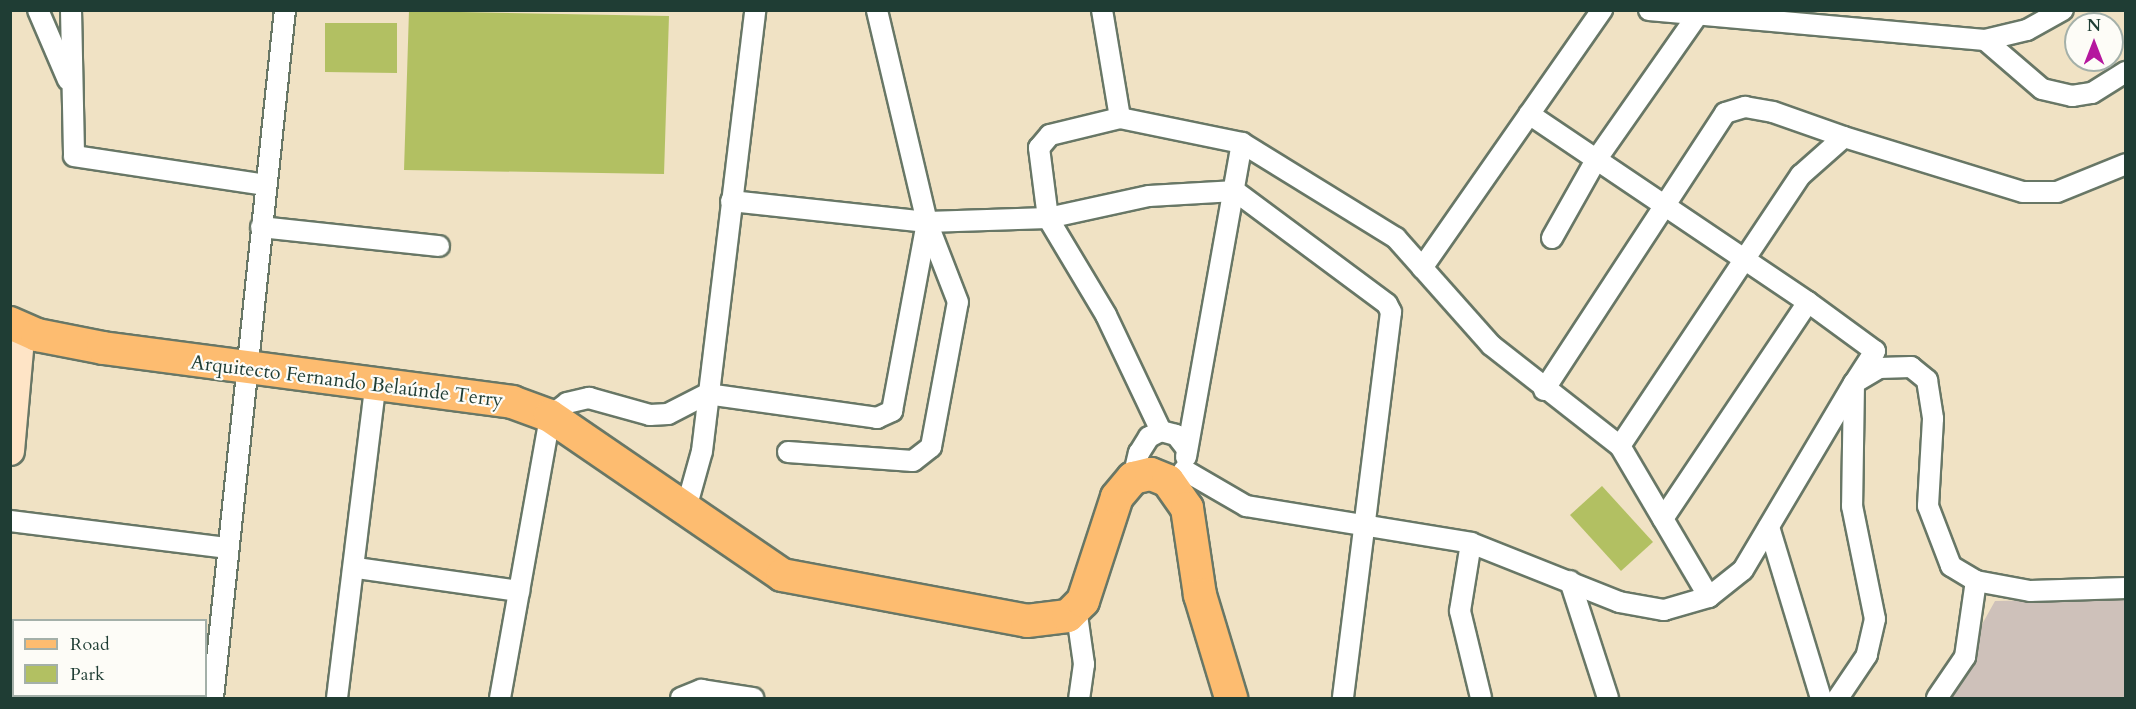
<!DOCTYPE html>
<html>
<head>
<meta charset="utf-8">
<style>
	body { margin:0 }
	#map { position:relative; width:2136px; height:709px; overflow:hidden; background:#f0e2c4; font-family:Cardo,serif }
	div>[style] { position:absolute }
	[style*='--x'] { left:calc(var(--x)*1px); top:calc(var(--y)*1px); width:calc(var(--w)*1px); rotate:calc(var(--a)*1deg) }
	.industrial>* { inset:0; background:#cec1ba }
	.green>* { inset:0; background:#b2c062 }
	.roads { filter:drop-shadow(2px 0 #687766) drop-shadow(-2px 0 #687766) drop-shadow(0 2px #687766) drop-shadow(0 -2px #687766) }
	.street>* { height:20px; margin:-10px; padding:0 10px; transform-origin:10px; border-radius:10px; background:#fff }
	.secondary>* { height:28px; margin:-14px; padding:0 14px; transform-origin:14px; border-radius:14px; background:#fee4c6 }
	.primary>* { height:32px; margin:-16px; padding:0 16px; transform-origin:16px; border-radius:16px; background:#fdbc70 }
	span { translate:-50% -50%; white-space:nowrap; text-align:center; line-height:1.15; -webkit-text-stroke:4.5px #fdfcf7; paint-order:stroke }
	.street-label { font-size:20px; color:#1f3d34 }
	.frame { position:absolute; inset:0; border:12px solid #1f3d34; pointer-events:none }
	.legend { position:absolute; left:12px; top:619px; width:195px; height:78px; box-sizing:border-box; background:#fdfcf7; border:2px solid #a4b0a9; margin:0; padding:8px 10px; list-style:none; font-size:18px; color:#1f3d34 }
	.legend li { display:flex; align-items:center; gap:12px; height:30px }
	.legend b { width:30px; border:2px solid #a4b0a9 }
	.north { position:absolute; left:2064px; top:12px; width:60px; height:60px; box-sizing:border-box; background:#fdfcf7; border:2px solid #a4b0a9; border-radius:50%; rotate:0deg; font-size:16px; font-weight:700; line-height:24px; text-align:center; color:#1f3d34 }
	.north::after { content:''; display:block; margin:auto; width:21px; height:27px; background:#b5179e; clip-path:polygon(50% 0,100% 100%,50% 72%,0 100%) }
</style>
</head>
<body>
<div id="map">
	<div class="industrial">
		<i style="clip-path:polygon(2125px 582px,2125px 698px,1941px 698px,1995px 601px,2113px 599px)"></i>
	</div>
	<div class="green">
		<i style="clip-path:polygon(409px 11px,669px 16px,664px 174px,404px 170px)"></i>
		<i style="clip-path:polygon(325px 23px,397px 23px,397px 73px,325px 72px)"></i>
		<i style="clip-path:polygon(1602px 486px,1653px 542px,1621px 571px,1570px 515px)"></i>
	</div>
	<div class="roads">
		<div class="street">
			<i style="--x:38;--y:10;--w:76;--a:66.8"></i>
			<i style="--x:71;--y:10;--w:146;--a:88.8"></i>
			<i style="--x:74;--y:156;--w:194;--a:8.6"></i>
			<i style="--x:1102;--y:10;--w:109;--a:80.5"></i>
			<i style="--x:1649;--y:10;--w:337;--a:5.1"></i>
			<i style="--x:1985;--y:40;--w:43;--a:-13.4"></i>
			<i style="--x:2027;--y:30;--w:41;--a:-29.1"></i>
			<i style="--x:1985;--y:40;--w:75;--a:40.7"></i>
			<i style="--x:2042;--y:89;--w:31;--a:13"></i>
			<i style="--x:2072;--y:96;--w:20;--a:-9"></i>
			<i style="--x:2092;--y:93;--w:40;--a:-32"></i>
			<i style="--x:1529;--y:114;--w:336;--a:34"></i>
			<i style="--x:1808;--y:302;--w:261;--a:123.8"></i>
			<i style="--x:731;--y:201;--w:197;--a:6.1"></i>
			<i style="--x:927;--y:222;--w:121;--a:-1.9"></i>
			<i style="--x:1048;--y:218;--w:103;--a:-12.3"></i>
			<i style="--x:1149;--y:196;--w:86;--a:-3.3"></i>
			<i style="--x:1235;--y:191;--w:189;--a:36.6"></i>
			<i style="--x:1387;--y:304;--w:9;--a:63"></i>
			<i style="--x:1391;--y:312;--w:389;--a:97.1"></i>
			<i style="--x:261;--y:227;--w:179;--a:6.1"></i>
			<i style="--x:1552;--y:238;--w:90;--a:-60.6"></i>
			<i style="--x:1596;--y:160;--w:174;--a:-55"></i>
			<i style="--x:1422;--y:268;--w:315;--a:-55.1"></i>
			<i style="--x:1808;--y:302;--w:83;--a:36.2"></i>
			<i style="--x:1875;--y:351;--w:38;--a:123"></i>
			<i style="--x:1854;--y:383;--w:123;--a:90.9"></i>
			<i style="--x:1852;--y:506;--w:115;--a:78.5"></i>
			<i style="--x:1875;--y:619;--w:37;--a:103"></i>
			<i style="--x:1867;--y:655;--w:52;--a:124"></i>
			<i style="--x:1544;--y:390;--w:331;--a:-56.8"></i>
			<i style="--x:1725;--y:113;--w:21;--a:-17"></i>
			<i style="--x:1745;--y:107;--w:28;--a:10"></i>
			<i style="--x:1773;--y:112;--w:75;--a:19.4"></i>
			<i style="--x:1620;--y:446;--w:326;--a:-56.3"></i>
			<i style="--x:1801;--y:175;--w:57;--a:-41.5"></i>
			<i style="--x:1844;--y:137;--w:187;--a:17.1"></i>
			<i style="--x:2023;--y:192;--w:34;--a:0"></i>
			<i style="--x:2057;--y:192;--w:74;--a:-22.1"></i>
			<i style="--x:1187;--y:449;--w:18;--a:-128"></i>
			<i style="--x:1176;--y:435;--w:16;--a:-165"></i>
			<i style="--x:1161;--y:431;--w:128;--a:-115.4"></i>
			<i style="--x:1106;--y:315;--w:113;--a:-120.9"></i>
			<i style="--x:1048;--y:218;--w:71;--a:-97.3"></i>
			<i style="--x:1039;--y:148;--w:17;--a:-50"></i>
			<i style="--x:1050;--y:135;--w:72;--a:-13.7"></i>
			<i style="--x:1120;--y:118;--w:125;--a:11.6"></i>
			<i style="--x:1242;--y:143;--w:181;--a:31.7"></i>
			<i style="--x:1396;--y:238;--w:143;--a:48.4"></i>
			<i style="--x:1491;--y:345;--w:164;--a:38.1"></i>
			<i style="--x:1620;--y:446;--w:175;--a:59.5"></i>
			<i style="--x:788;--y:452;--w:125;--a:4.1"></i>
			<i style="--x:913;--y:461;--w:23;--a:-38"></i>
			<i style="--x:931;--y:447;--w:147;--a:-79.5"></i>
			<i style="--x:958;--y:302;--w:86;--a:-111.2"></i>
			<i style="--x:1186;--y:457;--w:319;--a:-79.9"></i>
			<i style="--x:1184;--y:470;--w:72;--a:30.1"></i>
			<i style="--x:1246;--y:506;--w:228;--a:9.3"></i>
			<i style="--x:1471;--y:543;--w:159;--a:21.7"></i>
			<i style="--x:1619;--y:602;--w:46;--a:10.1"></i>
			<i style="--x:1664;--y:610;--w:47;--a:-16.1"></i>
			<i style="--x:1709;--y:597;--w:43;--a:-38.5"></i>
			<i style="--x:1743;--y:570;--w:217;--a:-59.3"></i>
			<i style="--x:1854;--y:383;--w:29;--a:-31"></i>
			<i style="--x:1879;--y:368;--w:32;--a:-2"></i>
			<i style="--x:1911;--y:367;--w:21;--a:39"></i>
			<i style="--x:1927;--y:380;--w:39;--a:81"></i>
			<i style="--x:1933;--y:419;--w:87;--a:93.3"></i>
			<i style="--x:1928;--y:506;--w:64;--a:69"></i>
			<i style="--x:1951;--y:566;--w:29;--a:31"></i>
			<i style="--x:1976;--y:581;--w:55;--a:10.5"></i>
			<i style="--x:2030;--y:591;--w:96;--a:-1.8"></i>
			<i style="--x:1133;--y:478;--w:26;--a:-77"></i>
			<i style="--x:1139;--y:453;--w:19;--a:-58"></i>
			<i style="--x:1149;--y:437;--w:13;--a:-27"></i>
			<i style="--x:685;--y:512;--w:63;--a:-74.4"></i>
			<i style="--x:702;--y:451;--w:444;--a:-83.1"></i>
			<i style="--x:10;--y:521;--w:220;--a:7.1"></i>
			<i style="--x:1769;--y:527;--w:179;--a:73.1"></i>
			<i style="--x:1471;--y:543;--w:69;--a:99.2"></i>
			<i style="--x:1460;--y:611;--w:89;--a:76.4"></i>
			<i style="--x:357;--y:568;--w:164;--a:8.1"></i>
			<i style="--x:1570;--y:581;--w:123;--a:72"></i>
			<i style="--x:1076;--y:608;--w:57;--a:81.9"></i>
			<i style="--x:1084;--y:664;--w:34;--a:98"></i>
			<i style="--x:213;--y:698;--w:692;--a:-84.03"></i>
			<i style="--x:337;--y:698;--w:319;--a:-83"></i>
			<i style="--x:500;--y:698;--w:286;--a:-79.9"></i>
			<i style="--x:550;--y:416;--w:21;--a:-37"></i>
			<i style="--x:567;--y:403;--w:23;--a:-13"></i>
			<i style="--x:589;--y:398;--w:63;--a:15.6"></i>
			<i style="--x:650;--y:415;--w:18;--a:-3"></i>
			<i style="--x:668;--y:414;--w:44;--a:-27.1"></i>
			<i style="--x:707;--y:394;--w:172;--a:8"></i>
			<i style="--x:877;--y:418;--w:17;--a:-25"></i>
			<i style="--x:892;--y:411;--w:192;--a:-79.5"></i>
			<i style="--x:927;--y:222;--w:218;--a:-103.3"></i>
			<i style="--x:681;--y:698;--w:22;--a:-22"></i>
			<i style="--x:701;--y:690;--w:53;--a:8.7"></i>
			<i style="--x:1937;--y:698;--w:50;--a:-55.7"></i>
			<i style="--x:1965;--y:657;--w:77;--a:-81.8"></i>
		</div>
		<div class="secondary">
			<i style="--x:10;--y:451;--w:123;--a:-84.9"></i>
		</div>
		<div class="primary">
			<i style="--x:10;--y:323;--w:30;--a:24"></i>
			<i style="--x:37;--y:335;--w:67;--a:11.1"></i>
			<i style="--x:103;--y:348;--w:413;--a:7.5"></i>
			<i style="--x:512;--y:402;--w:40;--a:20.2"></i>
			<i style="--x:550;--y:416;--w:281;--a:34.4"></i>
			<i style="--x:782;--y:575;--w:249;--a:10.6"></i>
			<i style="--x:1027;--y:621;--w:41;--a:-7"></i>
			<i style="--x:1068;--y:616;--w:21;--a:-45"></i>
			<i style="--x:1083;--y:601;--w:109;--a:-71.9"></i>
			<i style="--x:1117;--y:497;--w:25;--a:-50"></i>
			<i style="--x:1133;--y:478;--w:18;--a:-13"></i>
			<i style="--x:1151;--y:474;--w:18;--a:22"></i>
			<i style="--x:1168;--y:481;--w:33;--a:55"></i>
			<i style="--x:1187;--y:508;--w:88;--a:81.5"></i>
			<i style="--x:1200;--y:595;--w:108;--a:73.2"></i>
		</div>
	</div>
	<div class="street-label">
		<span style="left:347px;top:381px;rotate:7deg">Arquitecto Fernando Belaúnde Terry</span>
	</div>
	<div class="frame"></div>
	<ul class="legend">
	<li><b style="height:8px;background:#fdbc70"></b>Road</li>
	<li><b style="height:16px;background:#b2c062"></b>Park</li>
	</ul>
	<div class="north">N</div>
</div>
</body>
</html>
